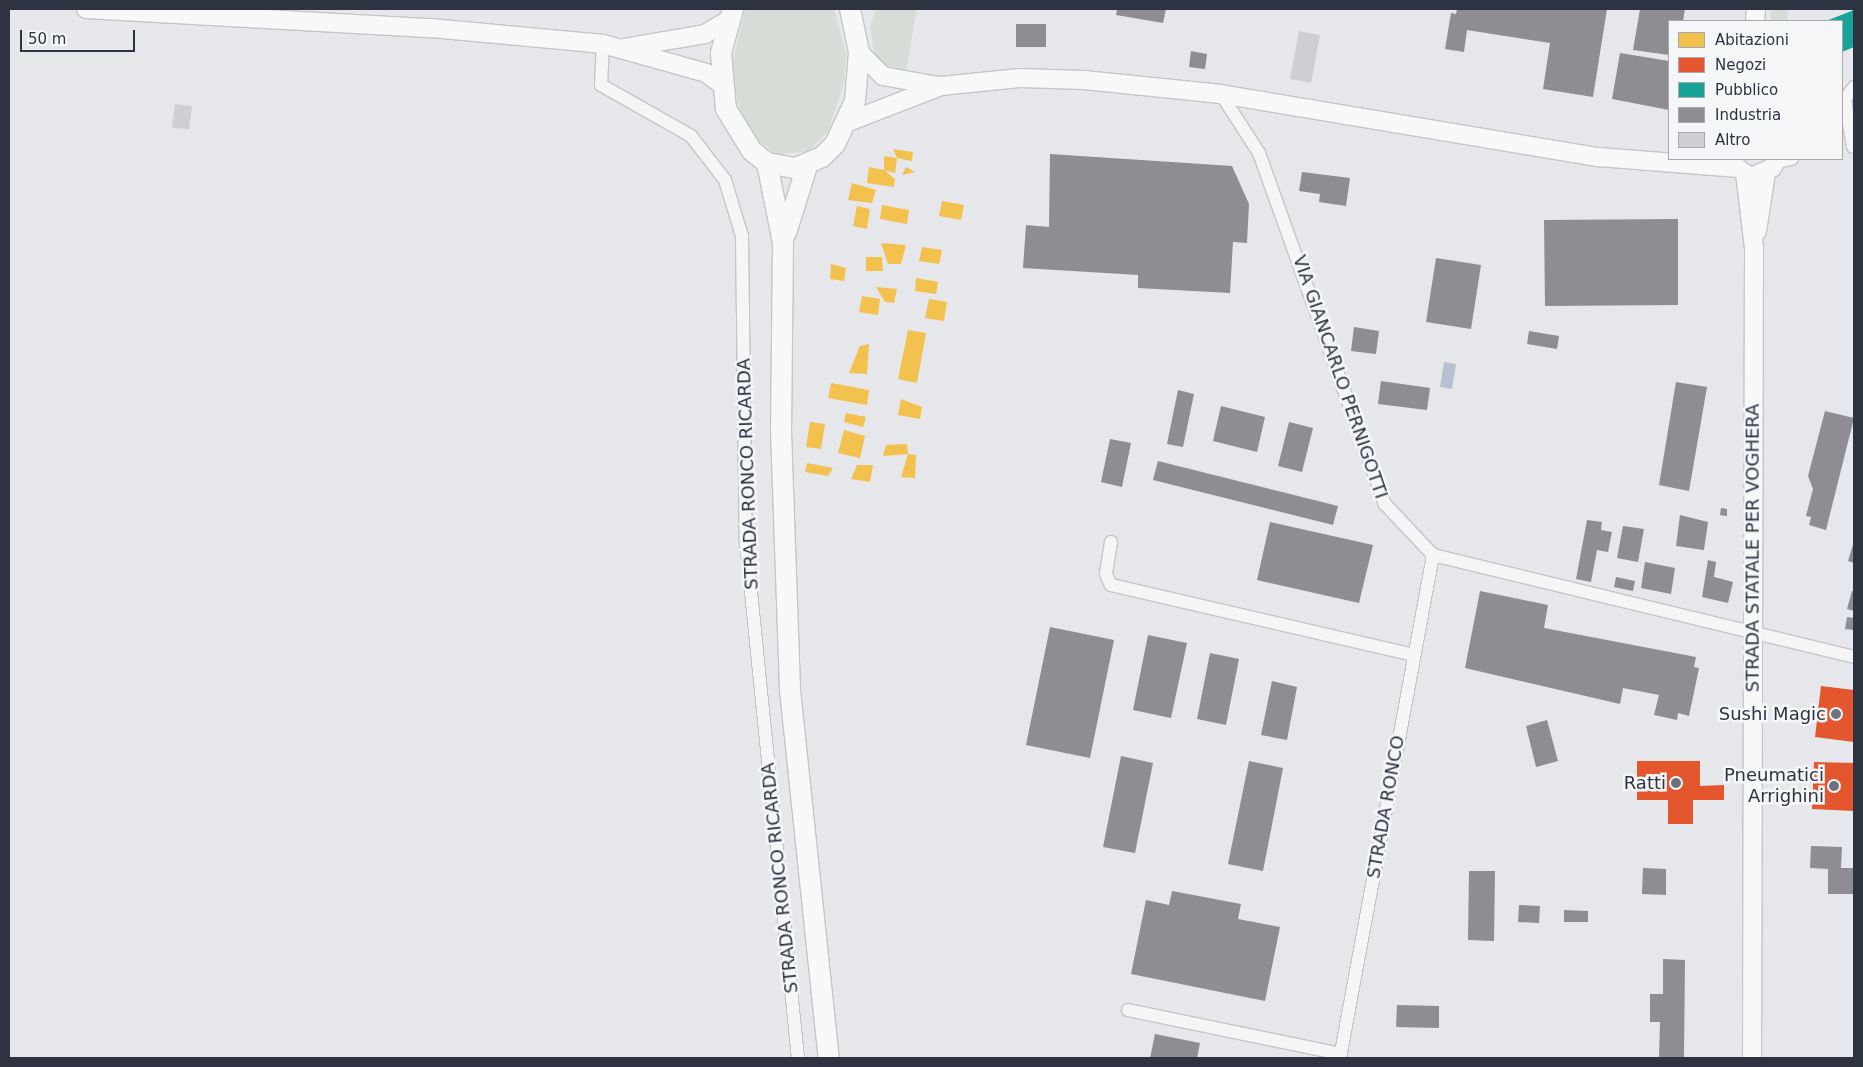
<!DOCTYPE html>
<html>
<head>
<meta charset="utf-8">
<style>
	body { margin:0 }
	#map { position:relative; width:1863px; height:1067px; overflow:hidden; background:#e6e7ea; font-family:"DejaVu Sans",sans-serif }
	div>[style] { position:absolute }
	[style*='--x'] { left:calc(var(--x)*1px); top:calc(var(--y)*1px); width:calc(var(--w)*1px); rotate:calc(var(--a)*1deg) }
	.green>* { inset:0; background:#d6ddd7 }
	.round { border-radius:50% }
	.water>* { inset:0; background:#b8c1d1 }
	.homes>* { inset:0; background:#f2c14e }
	.shops>* { inset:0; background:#e4572e }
	.public>* { inset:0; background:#17a398 }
	.industry>* { inset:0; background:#8d8d92 }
	.building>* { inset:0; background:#cecfd2 }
	.roads { filter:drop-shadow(1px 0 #c4c5c8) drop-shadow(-1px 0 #c4c5c8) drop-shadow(0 1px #c4c5c8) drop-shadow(0 -1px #c4c5c8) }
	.minor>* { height:12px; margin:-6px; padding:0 6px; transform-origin:6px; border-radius:6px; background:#f5f5f6 }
	.secondary>* { height:18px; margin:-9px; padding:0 9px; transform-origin:9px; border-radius:9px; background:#f7f8f8 }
	.primary>* { height:20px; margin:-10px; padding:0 10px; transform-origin:10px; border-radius:10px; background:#f7f8f8 }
	.dots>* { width:14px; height:14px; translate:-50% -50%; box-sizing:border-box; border:2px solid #f4f6f8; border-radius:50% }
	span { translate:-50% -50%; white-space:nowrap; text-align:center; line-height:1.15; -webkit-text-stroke:5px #f4f6f8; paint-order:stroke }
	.street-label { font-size:18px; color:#2e3342 }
	.poi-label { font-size:18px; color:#2e3342 }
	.right { translate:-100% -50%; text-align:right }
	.frame { position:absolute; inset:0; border:10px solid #2e3342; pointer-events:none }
	.legend { position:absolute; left:1668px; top:20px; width:175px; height:140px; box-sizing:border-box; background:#f4f6f8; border:1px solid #a5a8af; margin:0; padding:6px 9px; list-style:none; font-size:15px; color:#2e3342 }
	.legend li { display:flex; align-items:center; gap:10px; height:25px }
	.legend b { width:25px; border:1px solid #a5a8af }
	.scale { position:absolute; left:20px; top:30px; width:115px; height:22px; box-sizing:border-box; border:2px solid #2e3342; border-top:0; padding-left:6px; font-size:15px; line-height:18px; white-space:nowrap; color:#2e3342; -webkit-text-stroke:4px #f4f6f8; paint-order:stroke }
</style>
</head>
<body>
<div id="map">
	<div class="green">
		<i class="round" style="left:1770px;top:6px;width:18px;height:18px"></i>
		<i style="clip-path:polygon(745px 9px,834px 9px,846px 54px,844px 83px,828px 131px,809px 151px,777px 155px,751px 135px,738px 104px,731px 70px)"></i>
		<i style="clip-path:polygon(876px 9px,917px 9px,906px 71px,884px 65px,874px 53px,870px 27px)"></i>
	</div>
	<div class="water">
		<i style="clip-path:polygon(1444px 362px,1456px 364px,1452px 389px,1440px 387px)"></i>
	</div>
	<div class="homes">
		<i style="clip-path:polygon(893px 149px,913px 152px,912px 161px,897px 158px)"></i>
		<i style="clip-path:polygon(884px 156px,897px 158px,895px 173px,884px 170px,895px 179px,894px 187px,867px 183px,869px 167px,884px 170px)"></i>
		<i style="clip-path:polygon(906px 167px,915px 172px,902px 175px)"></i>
		<i style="clip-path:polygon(852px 183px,876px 190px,872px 203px,848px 200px)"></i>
		<i style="clip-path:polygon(942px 201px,964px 205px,961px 220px,939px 216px)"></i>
		<i style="clip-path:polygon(882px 205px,909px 210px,907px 224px,880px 219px)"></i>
		<i style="clip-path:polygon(857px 206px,870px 209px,867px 229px,853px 226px)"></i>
		<i style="clip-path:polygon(881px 243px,906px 245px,901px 264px,888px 264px)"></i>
		<i style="clip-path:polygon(922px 247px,942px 250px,939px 264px,919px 261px)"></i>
		<i style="clip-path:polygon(866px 257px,882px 257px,883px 271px,866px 271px)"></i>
		<i style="clip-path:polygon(831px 264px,846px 268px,844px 281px,830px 279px)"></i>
		<i style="clip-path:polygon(916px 278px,938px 282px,936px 294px,915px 291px)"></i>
		<i style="clip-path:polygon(876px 287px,897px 289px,894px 303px,885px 302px)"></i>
		<i style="clip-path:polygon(862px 296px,880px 299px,878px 315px,859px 312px)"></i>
		<i style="clip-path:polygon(929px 299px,947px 302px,944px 321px,925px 318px)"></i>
		<i style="clip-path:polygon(908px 330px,926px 333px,917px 383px,898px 379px)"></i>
		<i style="clip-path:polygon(869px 344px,867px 374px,849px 373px,860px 346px)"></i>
		<i style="clip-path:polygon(831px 383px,869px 390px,867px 405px,828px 398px)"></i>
		<i style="clip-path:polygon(901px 399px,922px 407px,920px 419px,898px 415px)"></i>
		<i style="clip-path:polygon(846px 413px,866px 417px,863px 427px,844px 422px)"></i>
		<i style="clip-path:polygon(810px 422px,825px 424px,821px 449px,806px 447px)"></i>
		<i style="clip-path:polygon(844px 430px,865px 436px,860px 458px,838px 453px)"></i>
		<i style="clip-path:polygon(907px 444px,908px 454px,916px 455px,915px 478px,901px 477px,908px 454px,883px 456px,886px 445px)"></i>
		<i style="clip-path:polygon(807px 463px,833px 468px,828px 476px,805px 472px)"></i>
		<i style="clip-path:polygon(857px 465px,873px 465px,870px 482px,851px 479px)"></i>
	</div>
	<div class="shops">
		<i style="clip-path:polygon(1821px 686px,1854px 690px,1854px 742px,1815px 737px)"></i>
		<i style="clip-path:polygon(1637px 761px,1700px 761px,1700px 786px,1724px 785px,1724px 800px,1693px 800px,1693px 824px,1668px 824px,1668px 800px,1637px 800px)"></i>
		<i style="clip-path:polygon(1814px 762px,1854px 763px,1854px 811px,1812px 809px)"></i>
	</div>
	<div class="public">
		<i style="clip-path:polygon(1854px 10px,1854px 47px,1842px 52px,1842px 21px,1826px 21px)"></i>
	</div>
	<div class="industry">
		<i style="clip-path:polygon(1117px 9px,1166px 9px,1163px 23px,1116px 15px)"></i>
		<i style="clip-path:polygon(1457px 9px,1607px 9px,1593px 97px,1543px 89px,1550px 43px,1467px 30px,1464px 52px,1445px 49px,1451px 13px,1456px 14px)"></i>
		<i style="clip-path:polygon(1640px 9px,1685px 9px,1683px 21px,1669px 21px,1669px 55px,1633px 50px)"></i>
		<i style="clip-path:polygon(1016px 24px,1046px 24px,1046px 47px,1016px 47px)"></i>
		<i style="clip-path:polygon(1191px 51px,1207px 54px,1205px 69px,1189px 67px)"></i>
		<i style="clip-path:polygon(1620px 53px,1669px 61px,1669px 110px,1612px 99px)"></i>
		<i style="clip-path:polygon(1050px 154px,1232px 166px,1249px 204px,1247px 243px,1233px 242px,1230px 293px,1138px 288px,1138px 275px,1023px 268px,1026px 225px,1049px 227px)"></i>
		<i style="clip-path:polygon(1302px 172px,1350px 178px,1346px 206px,1319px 202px,1320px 194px,1299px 191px)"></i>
		<i style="clip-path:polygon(1678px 219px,1678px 305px,1545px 306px,1544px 220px)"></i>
		<i style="clip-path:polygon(1436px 258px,1481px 265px,1471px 329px,1426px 322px)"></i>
		<i style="clip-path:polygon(1354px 327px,1379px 331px,1376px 354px,1351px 351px)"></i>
		<i style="clip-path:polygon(1529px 331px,1559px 336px,1557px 349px,1527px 344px)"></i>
		<i style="clip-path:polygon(1381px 381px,1430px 388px,1427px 410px,1378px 404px)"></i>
		<i style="clip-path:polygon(1676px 382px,1707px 387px,1689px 491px,1659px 485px)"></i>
		<i style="clip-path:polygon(1178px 390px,1194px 394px,1183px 447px,1167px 444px)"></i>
		<i style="clip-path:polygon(1221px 406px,1265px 417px,1257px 452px,1213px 441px)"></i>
		<i style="clip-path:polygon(1825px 411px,1854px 418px,1826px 530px,1809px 525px,1811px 517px,1806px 516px,1813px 489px,1808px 476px)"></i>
		<i style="clip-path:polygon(1289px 422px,1313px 428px,1302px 472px,1278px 466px)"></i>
		<i style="clip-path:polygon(1110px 439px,1131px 443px,1122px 487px,1101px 482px)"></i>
		<i style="clip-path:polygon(1158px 461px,1338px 506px,1333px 525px,1153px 480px)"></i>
		<i style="clip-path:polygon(1721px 508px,1727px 509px,1727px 516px,1720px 515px)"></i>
		<i style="clip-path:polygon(1680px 515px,1708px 522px,1704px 550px,1676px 546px)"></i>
		<i style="clip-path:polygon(1587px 520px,1602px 522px,1601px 530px,1612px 532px,1608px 552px,1597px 550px,1591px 582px,1576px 579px)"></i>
		<i style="clip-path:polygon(1270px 522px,1373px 545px,1359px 603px,1257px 580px)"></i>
		<i style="clip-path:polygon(1623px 526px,1644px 529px,1638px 562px,1617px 558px)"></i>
		<i style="clip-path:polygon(1854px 541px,1854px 563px,1848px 561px)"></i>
		<i style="clip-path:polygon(1708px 560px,1716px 562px,1714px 577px,1733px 582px,1728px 603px,1702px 597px)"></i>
		<i style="clip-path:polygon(1645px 562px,1675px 568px,1671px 594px,1641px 588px)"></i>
		<i style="clip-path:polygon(1616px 577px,1635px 581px,1633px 591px,1614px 587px)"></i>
		<i style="clip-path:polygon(1480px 591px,1548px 605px,1544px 628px,1696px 657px,1694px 667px,1699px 668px,1689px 716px,1678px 713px,1677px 720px,1654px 715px,1659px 695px,1623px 688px,1620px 704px,1465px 668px)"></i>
		<i style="clip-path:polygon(1852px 591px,1854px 591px,1854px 611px,1847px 609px)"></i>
		<i style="clip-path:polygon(1847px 617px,1854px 618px,1854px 630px,1845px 629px)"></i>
		<i style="clip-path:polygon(1050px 627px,1114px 640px,1090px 758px,1026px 745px)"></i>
		<i style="clip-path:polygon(1148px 635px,1187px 643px,1171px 718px,1133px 710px)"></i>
		<i style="clip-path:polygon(1210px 653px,1239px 659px,1226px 725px,1197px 719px)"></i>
		<i style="clip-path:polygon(1272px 681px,1297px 687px,1287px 740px,1261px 735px)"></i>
		<i style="clip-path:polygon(1547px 720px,1558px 761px,1536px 767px,1526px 726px)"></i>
		<i style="clip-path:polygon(1121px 756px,1153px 763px,1135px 853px,1103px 847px)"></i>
		<i style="clip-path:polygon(1249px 761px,1283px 768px,1263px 871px,1228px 864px)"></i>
		<i style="clip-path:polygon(1811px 846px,1842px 847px,1841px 868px,1854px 868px,1854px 894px,1828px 894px,1828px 869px,1810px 868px)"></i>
		<i style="clip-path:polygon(1643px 868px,1666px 869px,1666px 895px,1642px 894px)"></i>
		<i style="clip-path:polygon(1469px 871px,1495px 871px,1494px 941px,1468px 940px)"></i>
		<i style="clip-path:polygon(1172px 891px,1241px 904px,1238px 919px,1280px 927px,1265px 1001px,1131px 974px,1146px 900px,1169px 905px)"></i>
		<i style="clip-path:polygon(1519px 905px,1540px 906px,1539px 923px,1518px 922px)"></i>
		<i style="clip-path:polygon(1564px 910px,1588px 911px,1588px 922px,1564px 922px)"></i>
		<i style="clip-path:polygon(1663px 959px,1685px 960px,1684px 1058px,1659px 1058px,1660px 1022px,1650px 1022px,1650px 994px,1663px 994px)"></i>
		<i style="clip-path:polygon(1397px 1005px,1439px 1006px,1439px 1028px,1396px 1027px)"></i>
		<i style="clip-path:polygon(1155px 1034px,1200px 1043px,1197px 1058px,1150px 1058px)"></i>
	</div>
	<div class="building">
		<i style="clip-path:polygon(1299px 31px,1320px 35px,1311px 83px,1290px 79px)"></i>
		<i style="clip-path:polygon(175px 104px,192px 106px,189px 129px,172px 128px)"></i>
	</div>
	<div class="roads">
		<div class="minor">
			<i style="--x:603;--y:44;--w:41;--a:92.8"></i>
			<i style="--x:601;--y:85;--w:103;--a:29.5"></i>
			<i style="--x:691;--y:136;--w:56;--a:52.3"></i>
			<i style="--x:725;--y:180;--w:59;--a:73.1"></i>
			<i style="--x:742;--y:236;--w:306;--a:89.3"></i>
			<i style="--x:746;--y:542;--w:519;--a:84.25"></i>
			<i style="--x:1221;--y:94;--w:70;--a:57.2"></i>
			<i style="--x:1259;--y:153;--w:373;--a:70.3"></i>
			<i style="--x:1385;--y:504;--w:70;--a:46.7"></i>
			<i style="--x:1433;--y:555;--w:433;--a:13.6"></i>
			<i style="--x:1853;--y:147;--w:49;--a:-99.5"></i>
			<i style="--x:1845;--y:99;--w:15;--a:-53"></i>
			<i style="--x:1776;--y:162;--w:16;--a:-11"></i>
			<i style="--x:1111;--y:542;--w:32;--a:99"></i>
			<i style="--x:1106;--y:574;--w:12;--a:66"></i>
			<i style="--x:1111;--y:585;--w:311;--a:13"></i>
			<i style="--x:1128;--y:1010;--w:217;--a:11.7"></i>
			<i style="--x:1340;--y:1058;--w:512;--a:-79.52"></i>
		</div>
		<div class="secondary">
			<i style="--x:86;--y:9;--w:346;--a:3.2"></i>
			<i style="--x:431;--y:28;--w:173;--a:5.3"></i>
			<i style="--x:603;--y:44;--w:107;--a:15.7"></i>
			<i style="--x:706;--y:73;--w:19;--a:36"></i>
			<i style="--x:1755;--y:21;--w:12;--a:-85"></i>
			<i style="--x:623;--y:48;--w:83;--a:-9.7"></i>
			<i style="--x:705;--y:34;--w:26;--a:-31"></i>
			<i style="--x:859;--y:52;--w:34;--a:45"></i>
			<i style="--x:883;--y:76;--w:56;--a:10.3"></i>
			<i style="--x:848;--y:122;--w:100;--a:-21.2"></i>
			<i style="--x:941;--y:86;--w:79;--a:-5.8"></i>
			<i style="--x:1020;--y:78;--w:64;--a:1.8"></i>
			<i style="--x:1084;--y:80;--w:138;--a:5.8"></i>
			<i style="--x:1221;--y:94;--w:382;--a:9.5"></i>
			<i style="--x:1598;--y:157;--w:141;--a:4.5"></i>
			<i style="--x:1745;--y:173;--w:76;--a:83.2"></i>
			<i style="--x:1754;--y:248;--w:810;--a:90.14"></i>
			<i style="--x:1756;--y:175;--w:17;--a:-24"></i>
			<i style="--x:1772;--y:168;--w:10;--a:-61"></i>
			<i style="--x:1757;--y:231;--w:59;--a:-81.2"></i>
		</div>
		<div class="primary">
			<i style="--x:733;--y:9;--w:46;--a:105.3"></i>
			<i style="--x:721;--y:53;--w:56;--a:84.9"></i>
			<i style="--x:726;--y:109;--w:49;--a:58.2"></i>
			<i style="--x:752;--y:151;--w:19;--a:39"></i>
			<i style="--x:767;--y:163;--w:29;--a:10"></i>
			<i style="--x:796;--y:168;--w:28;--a:-23"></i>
			<i style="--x:822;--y:157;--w:18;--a:-45"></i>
			<i style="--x:835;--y:144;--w:47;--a:-65.1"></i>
			<i style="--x:855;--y:101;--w:49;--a:-85.3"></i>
			<i style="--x:859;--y:52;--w:44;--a:-101.8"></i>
			<i style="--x:767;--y:163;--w:82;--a:78.7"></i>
			<i style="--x:783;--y:243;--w:188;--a:90.6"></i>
			<i style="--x:781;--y:431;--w:259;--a:88"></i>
			<i style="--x:790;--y:690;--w:370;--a:84"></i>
			<i style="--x:786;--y:233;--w:70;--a:-72.6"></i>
		</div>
	</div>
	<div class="dots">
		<i style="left:1836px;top:714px;background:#6e727d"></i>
		<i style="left:1676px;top:783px;background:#6e727d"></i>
		<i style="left:1834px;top:786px;background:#6e727d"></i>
	</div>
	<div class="street-label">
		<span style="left:1340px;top:377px;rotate:71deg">VIA GIANCARLO PERNIGOTTI</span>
		<span style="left:748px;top:474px;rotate:-92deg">STRADA RONCO RICARDA</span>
		<span style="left:1753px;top:548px;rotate:-90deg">STRADA STATALE PER VOGHERA</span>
		<span style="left:1386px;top:807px;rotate:-80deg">STRADA RONCO</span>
		<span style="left:780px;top:878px;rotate:-96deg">STRADA RONCO RICARDA</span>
	</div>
	<div class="poi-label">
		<span class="right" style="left:1826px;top:714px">Sushi Magic</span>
		<span class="right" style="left:1824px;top:786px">Pneumatici<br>Arrighini</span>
		<span class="right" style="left:1666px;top:783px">Ratti</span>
	</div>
	<div class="frame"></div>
	<ul class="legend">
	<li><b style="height:14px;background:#f2c14e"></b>Abitazioni</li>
	<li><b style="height:14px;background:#e4572e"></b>Negozi</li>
	<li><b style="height:14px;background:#17a398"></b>Pubblico</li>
	<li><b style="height:14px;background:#8d8d92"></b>Industria</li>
	<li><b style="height:14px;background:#cecfd2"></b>Altro</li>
	</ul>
	<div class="scale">50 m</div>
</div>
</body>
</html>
